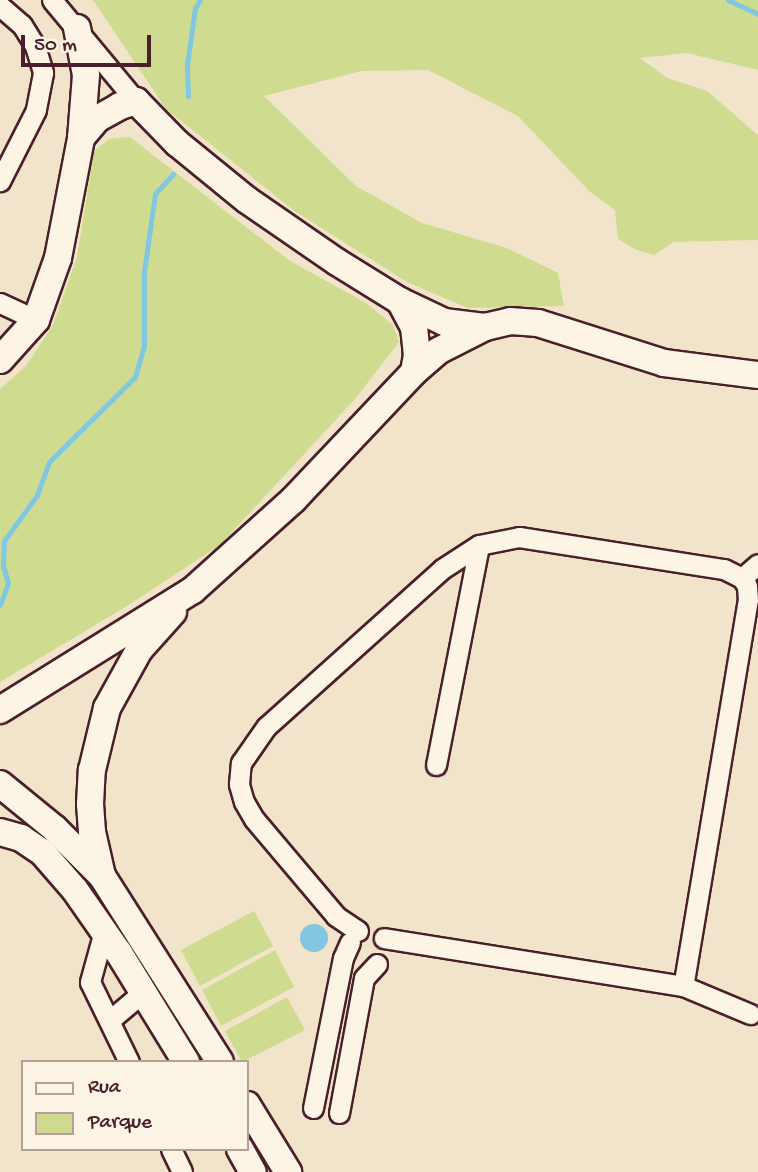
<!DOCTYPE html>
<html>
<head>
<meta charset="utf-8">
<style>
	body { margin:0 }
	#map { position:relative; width:758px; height:1172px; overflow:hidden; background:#f2e3cb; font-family:"Gochi Hand",sans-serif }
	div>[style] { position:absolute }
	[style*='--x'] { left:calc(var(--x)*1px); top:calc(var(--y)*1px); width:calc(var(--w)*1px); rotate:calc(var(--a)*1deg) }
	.green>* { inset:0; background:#cfdc90 }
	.water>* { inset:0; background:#81c7e2 }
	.round { border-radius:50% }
	.stream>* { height:5px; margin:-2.5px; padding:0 2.5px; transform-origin:2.5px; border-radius:2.5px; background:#81c7e2 }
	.roads { filter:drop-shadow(2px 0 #4a1f2b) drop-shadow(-2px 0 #4a1f2b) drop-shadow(0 2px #4a1f2b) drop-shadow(0 -2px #4a1f2b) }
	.street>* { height:19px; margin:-9.5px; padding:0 9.5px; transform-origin:9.5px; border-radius:9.5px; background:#fcf5e5 }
	.secondary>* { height:26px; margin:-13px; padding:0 13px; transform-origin:13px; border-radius:13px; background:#fcf5e5 }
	span { translate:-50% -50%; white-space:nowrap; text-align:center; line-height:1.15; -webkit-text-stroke:5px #fcf5e5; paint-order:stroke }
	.legend { position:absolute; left:21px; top:1060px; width:228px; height:91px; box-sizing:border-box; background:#fcf5e5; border:2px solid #b59f9b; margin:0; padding:9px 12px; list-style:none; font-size:21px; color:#4a1f2b }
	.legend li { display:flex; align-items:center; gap:14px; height:35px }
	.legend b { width:35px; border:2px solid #b59f9b }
	.scale { position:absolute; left:21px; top:35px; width:130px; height:32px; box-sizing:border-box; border:4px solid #4a1f2b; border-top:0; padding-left:9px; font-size:21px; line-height:24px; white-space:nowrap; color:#4a1f2b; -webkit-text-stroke:5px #fcf5e5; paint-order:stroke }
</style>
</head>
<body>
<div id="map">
	<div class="green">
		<i style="clip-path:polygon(93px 0,758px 0,758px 70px,687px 53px,640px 58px,667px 78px,707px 91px,758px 135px,758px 240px,674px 242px,654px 255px,636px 250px,618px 239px,615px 210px,589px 191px,518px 116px,428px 70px,361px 71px,264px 96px,356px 186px,422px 223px,507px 248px,558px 273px,564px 306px,468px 308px,407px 282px,296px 212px,166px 109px)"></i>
		<i style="clip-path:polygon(130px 137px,290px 261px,366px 303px,393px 325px,399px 342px,355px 399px,220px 545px,127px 606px,0 682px,0 389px,26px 366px,53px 325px,77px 257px,94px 151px,109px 139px)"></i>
		<i style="clip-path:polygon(254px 911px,273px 946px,200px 986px,181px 950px)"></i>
		<i style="clip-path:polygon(275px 950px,294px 987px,221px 1026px,202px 990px)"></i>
		<i style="clip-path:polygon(287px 997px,305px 1030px,242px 1062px,225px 1031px)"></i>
	</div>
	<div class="water">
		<i class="round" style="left:300px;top:924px;width:28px;height:28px"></i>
	</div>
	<div class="stream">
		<i style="--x:728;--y:0;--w:33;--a:25"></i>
		<i style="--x:188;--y:96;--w:31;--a:-92"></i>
		<i style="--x:187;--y:65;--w:58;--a:-82"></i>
		<i style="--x:195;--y:8;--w:9;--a:-58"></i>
		<i style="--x:0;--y:605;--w:23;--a:-70"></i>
		<i style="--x:8;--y:583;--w:18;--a:-106"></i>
		<i style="--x:3;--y:566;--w:25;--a:-88"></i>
		<i style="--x:4;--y:541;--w:57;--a:-54.3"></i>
		<i style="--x:37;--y:495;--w:35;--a:-70"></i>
		<i style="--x:49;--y:462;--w:121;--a:-44.7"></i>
		<i style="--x:135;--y:377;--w:32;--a:-74"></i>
		<i style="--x:144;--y:346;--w:74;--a:-90"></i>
		<i style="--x:144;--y:272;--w:79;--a:-82"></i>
		<i style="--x:155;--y:194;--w:27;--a:-48"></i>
	</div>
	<div class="roads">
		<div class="street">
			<i style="--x:52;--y:0;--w:131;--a:50.3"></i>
			<i style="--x:0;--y:6;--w:29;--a:41"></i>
			<i style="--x:22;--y:25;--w:25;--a:58"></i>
			<i style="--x:35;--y:46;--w:28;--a:73"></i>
			<i style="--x:43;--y:73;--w:38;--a:101"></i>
			<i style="--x:36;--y:110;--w:80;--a:116.9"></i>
			<i style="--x:0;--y:303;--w:40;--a:25"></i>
			<i style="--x:742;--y:578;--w:21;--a:-41"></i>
			<i style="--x:436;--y:765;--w:224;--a:-78.9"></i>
			<i style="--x:104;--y:931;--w:53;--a:105.4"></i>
			<i style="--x:90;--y:982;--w:89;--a:64"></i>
			<i style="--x:358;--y:931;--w:27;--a:-146"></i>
			<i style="--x:336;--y:916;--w:127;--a:-130.2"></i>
			<i style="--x:254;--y:819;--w:20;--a:-120"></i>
			<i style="--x:244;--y:802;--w:19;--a:-106"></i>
			<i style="--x:239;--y:784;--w:21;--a:-85"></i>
			<i style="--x:241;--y:763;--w:44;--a:-55.2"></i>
			<i style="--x:266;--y:727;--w:237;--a:-41.9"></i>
			<i style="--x:442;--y:569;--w:44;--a:-33"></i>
			<i style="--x:479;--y:545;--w:41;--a:-11.3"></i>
			<i style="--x:519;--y:537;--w:207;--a:8.9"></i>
			<i style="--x:724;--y:569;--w:20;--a:27"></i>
			<i style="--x:742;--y:578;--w:9;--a:58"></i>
			<i style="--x:747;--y:586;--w:13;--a:86"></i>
			<i style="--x:748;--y:599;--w:392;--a:99.5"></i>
			<i style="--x:683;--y:986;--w:303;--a:-170.9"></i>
			<i style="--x:683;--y:986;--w:73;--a:22.7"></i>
			<i style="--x:110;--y:1020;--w:43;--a:-40.3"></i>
			<i style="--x:313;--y:1108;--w:153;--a:-78.7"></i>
			<i style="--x:343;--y:958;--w:17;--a:-66"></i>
			<i style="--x:339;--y:1113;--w:137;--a:-79.5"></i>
			<i style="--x:364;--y:978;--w:19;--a:-47"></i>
			<i style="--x:171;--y:1149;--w:25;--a:64"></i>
		</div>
		<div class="secondary">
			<i style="--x:77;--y:28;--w:48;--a:79.2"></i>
			<i style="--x:86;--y:75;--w:63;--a:94.5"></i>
			<i style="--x:400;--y:301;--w:30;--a:62"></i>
			<i style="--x:414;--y:327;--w:28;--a:84"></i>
			<i style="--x:417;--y:355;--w:17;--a:100"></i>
			<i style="--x:0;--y:360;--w:54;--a:-48"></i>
			<i style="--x:36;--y:320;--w:66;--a:-70.5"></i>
			<i style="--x:58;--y:258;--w:122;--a:-79.1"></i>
			<i style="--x:81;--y:138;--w:25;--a:-50"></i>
			<i style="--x:97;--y:119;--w:26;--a:-29"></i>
			<i style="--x:120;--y:106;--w:17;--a:-17"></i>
			<i style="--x:136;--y:101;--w:59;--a:45.7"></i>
			<i style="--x:177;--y:143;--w:90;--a:39.2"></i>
			<i style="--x:247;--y:200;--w:109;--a:34.6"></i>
			<i style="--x:337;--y:262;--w:74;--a:31.8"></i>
			<i style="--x:400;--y:301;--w:49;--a:25.5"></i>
			<i style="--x:444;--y:322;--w:41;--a:7"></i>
			<i style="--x:0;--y:710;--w:227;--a:-31.9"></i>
			<i style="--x:193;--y:590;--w:135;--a:-42"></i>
			<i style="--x:293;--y:500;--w:176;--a:-46.6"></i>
			<i style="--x:414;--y:372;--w:32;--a:-41"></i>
			<i style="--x:438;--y:351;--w:53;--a:-27.1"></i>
			<i style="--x:485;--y:327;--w:26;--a:-13"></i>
			<i style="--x:510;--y:321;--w:28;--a:4"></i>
			<i style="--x:538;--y:323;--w:132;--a:17.6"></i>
			<i style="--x:664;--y:363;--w:95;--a:7.3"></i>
			<i style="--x:0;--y:784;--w:70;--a:39.2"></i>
			<i style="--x:54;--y:828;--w:68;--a:45"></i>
			<i style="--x:102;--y:876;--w:220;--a:57.6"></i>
			<i style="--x:0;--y:832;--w:22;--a:16"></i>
			<i style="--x:21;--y:838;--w:25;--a:34"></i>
			<i style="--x:42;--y:852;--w:50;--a:49"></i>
			<i style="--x:75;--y:890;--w:77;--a:55.1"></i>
			<i style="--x:119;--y:953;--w:128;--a:58.4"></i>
			<i style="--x:102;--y:876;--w:45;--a:-102.8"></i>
			<i style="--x:92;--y:832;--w:28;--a:-94"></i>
			<i style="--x:90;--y:804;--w:34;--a:-87"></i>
			<i style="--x:92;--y:770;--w:64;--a:-76.4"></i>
			<i style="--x:107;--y:708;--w:66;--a:-61.1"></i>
			<i style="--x:139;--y:650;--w:51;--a:-48.2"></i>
			<i style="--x:247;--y:1105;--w:79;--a:58.5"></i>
			<i style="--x:240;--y:1149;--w:26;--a:61"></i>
		</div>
	</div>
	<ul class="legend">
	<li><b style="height:9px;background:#fcf5e5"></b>Rua</li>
	<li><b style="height:19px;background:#cfdc90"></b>Parque</li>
	</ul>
	<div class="scale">50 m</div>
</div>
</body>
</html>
